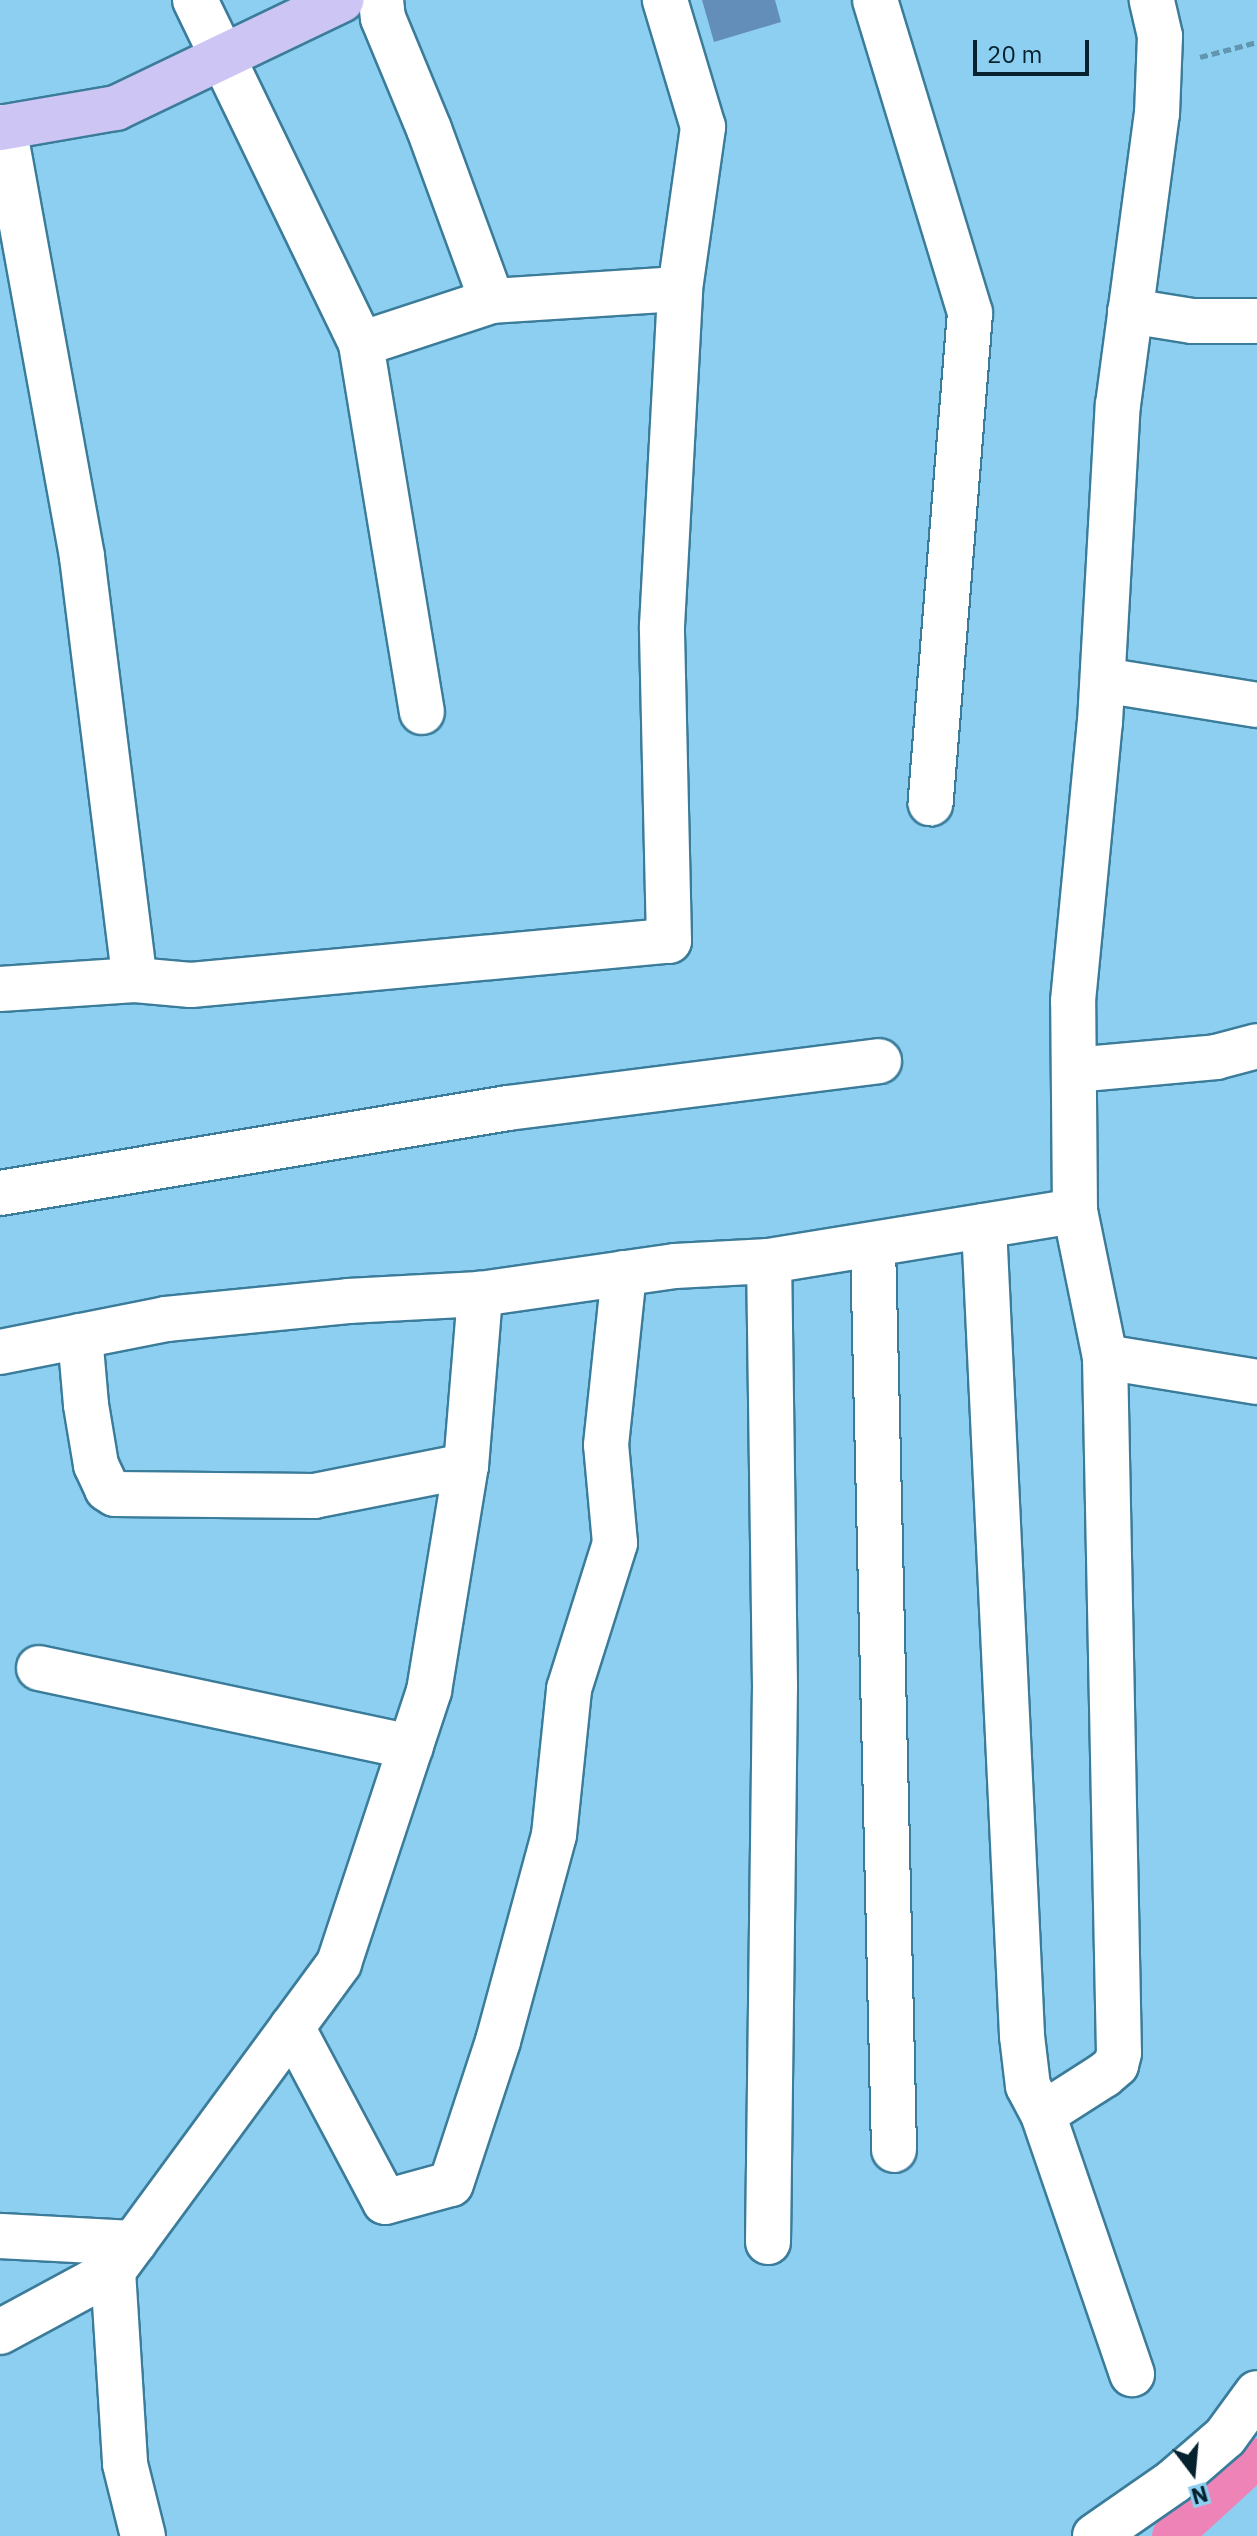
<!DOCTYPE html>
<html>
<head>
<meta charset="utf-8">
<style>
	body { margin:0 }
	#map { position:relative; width:1257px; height:2536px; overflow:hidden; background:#8dcff0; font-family:"IBM Plex Sans",sans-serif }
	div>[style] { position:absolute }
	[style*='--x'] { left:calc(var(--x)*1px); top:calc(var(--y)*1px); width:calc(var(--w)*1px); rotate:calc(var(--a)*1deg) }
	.canal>* { height:40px; margin:-20px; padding:0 20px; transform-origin:20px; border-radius:20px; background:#ee83b7 }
	.building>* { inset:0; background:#648eba }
	.path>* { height:5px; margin-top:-2.5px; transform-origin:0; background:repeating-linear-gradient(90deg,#6096b0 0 8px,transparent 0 12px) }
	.roads { filter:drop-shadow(2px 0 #3b7c9a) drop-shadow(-2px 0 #3b7c9a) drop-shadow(0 2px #3b7c9a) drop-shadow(0 -2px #3b7c9a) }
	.minor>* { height:44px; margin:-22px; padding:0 22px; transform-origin:22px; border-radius:22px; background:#fff }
	.major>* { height:44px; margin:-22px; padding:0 22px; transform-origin:22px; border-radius:22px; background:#cdc6f5 }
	span { translate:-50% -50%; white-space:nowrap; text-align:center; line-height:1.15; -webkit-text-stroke:7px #8dcff0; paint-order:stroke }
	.north { position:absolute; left:1153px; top:2432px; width:80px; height:80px; -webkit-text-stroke:6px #8dcff0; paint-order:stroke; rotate:164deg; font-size:22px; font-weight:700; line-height:32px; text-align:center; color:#06222e }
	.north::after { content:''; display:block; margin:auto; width:28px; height:36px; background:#06222e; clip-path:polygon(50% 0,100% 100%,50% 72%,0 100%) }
	.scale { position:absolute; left:973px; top:40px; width:116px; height:36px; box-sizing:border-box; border:4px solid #06222e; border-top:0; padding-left:10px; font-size:24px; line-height:28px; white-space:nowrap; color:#06222e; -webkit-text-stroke:6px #8dcff0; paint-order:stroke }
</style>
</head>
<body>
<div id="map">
	<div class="canal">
		<i style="--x:1172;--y:2536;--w:115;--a:-42.5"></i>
	</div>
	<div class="building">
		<i style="clip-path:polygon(702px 0,775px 0,781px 22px,714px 42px)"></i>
	</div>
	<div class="path">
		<i style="--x:1200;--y:57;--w:59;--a:-14.7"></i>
	</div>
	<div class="roads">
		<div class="minor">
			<i style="--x:195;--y:0;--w:382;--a:64.2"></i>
			<i style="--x:361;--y:344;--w:373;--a:80.6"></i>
			<i style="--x:381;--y:0;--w:18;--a:84"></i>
			<i style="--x:383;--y:18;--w:120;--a:67.5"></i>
			<i style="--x:429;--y:129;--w:183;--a:69.9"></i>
			<i style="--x:875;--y:0;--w:327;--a:73.1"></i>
			<i style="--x:970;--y:313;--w:492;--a:94.6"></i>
			<i style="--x:4;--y:127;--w:437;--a:79.7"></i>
			<i style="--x:82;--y:557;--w:426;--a:82.9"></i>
			<i style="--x:135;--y:980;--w:56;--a:5.1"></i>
			<i style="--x:191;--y:985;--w:480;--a:-5.3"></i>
			<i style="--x:669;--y:941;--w:315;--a:-91.3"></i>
			<i style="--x:662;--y:626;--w:337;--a:-86.9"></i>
			<i style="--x:680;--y:289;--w:164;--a:-81.9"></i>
			<i style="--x:703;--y:127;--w:133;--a:-106.7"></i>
			<i style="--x:1130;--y:311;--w:63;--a:9.2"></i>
			<i style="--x:1192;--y:321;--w:65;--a:0"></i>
			<i style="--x:361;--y:344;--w:138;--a:-18.2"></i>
			<i style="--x:492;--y:301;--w:188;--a:-3.7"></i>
			<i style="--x:1103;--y:680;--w:156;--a:9.2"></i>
			<i style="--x:0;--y:989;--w:135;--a:-3.8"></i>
			<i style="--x:1074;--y:1070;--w:143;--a:-5.2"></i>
			<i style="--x:1216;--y:1057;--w:42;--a:-15"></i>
			<i style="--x:0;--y:1193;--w:515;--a:-9.5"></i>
			<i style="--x:508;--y:1108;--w:374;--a:-7.2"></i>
			<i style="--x:1075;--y:1211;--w:210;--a:-90.5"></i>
			<i style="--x:1073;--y:1001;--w:280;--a:-84.5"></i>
			<i style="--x:1100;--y:722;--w:318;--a:-86.8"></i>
			<i style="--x:1118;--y:405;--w:294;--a:-82.4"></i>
			<i style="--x:1157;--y:114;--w:78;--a:-87.8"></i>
			<i style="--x:1160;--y:36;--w:37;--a:-103"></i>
			<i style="--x:984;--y:1226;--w:811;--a:87.31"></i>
			<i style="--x:1022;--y:2036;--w:50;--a:83.2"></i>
			<i style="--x:1028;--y:2086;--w:32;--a:62"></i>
			<i style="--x:1043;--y:2114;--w:275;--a:71.1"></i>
			<i style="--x:873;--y:1245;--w:905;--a:88.67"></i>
			<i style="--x:80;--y:1336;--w:69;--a:85"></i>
			<i style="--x:86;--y:1405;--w:61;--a:80.5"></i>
			<i style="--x:96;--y:1465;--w:26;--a:65"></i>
			<i style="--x:107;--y:1489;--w:9;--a:32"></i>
			<i style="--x:115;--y:1494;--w:199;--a:0.6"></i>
			<i style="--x:314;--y:1496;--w:155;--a:-11.2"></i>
			<i style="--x:0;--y:1352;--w:169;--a:-11.2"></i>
			<i style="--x:166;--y:1319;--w:183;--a:-5.6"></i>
			<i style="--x:348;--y:1301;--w:132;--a:-3"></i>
			<i style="--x:480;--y:1294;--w:197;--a:-8.2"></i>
			<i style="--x:675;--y:1266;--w:94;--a:-3"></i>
			<i style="--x:769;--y:1261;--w:310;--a:-9.3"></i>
			<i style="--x:1075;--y:1211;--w:149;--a:78.4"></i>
			<i style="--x:1105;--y:1357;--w:696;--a:88.85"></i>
			<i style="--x:1119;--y:2053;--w:12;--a:104"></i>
			<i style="--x:1116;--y:2065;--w:16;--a:140"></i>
			<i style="--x:1104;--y:2075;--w:72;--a:147.4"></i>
			<i style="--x:1105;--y:1357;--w:154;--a:9.3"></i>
			<i style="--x:39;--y:1668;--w:380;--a:12"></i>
			<i style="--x:292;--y:2027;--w:198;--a:62"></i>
			<i style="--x:385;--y:2202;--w:68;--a:-15.3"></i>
			<i style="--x:451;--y:2184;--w:151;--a:-71.8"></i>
			<i style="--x:498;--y:2041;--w:213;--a:-74.8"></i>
			<i style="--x:554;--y:1835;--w:147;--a:-84.1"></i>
			<i style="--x:569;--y:1689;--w:153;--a:-72.5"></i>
			<i style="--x:615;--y:1543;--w:98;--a:-95.2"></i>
			<i style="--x:606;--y:1445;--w:173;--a:-84"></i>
			<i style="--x:0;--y:2236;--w:134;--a:3"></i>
			<i style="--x:768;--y:2242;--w:556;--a:-89.28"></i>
			<i style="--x:775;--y:1686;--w:425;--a:-90.8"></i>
			<i style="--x:113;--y:2271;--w:193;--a:86.4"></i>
			<i style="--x:125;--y:2464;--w:74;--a:76"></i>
			<i style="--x:0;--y:2332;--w:128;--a:-28.4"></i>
			<i style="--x:113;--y:2271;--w:382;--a:-53.7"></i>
			<i style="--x:339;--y:1963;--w:287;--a:-71.7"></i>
			<i style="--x:429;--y:1691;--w:228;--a:-80.7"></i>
			<i style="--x:466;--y:1466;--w:173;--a:-85.3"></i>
			<i style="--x:1095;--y:2536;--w:96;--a:-34.8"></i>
			<i style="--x:1174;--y:2481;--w:67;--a:-40.8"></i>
			<i style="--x:1225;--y:2437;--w:54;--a:-54"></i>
		</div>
		<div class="major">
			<i style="--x:0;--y:128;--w:118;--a:-9.8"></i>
			<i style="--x:116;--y:108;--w:250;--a:-25.6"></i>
		</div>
	</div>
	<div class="north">N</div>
	<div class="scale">20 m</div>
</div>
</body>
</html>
